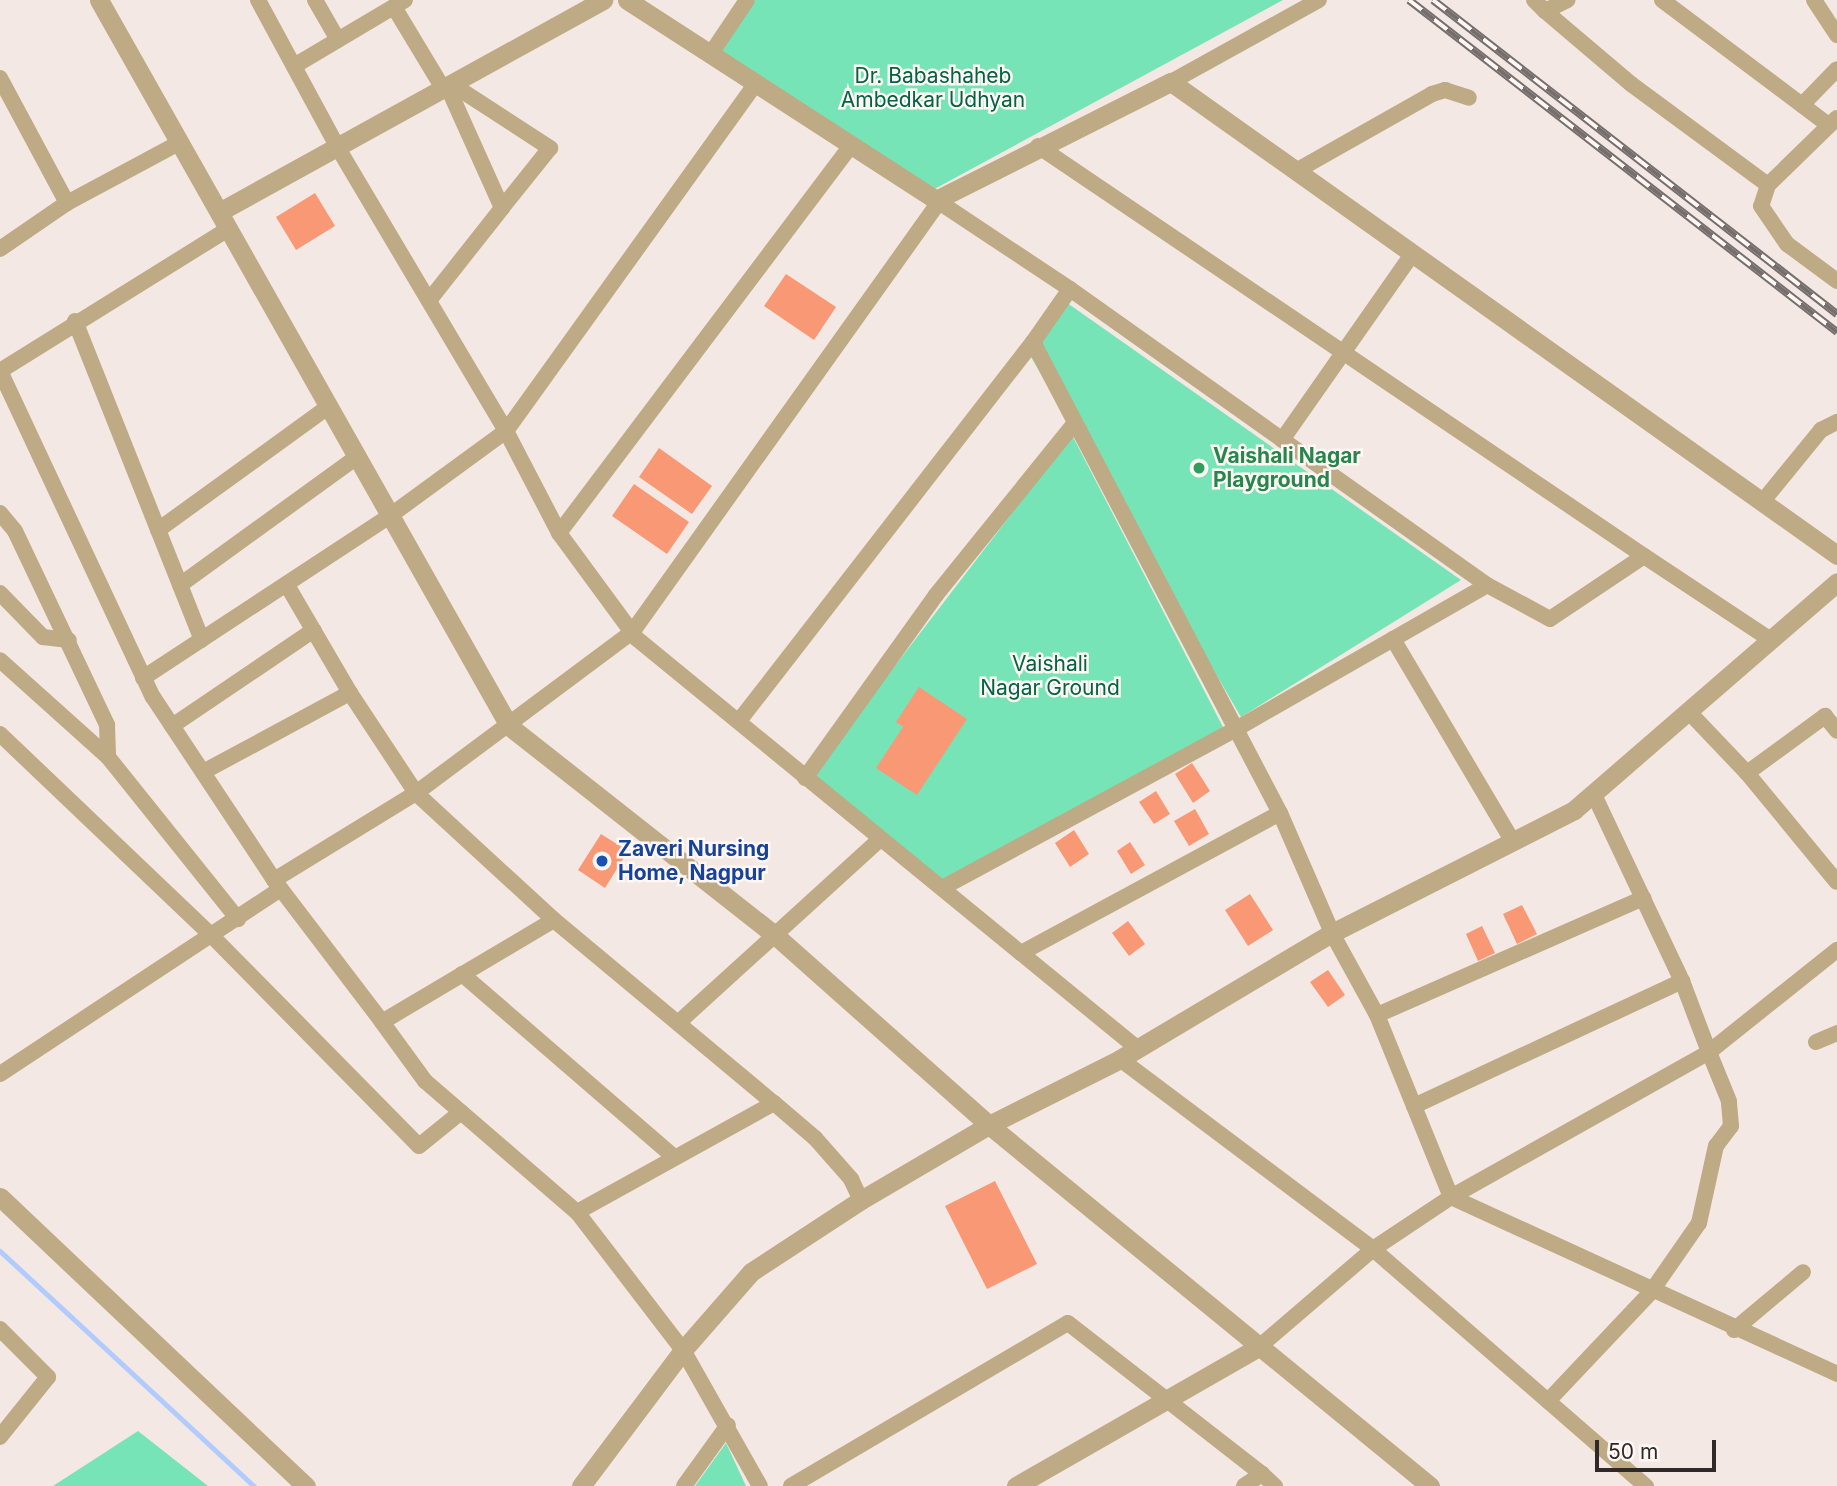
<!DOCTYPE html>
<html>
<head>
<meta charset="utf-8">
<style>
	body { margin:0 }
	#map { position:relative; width:1837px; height:1486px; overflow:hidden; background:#f4e8e4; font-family:Inter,sans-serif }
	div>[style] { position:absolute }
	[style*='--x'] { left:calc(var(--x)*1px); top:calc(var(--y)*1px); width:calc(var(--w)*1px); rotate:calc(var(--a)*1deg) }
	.green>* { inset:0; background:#76e4b6 }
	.stream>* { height:5px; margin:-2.5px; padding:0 2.5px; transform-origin:2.5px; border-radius:2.5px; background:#b2cbfd }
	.building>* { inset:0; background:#f89875 }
	.minor>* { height:16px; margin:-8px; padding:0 8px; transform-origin:8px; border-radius:8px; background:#beab85 }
	.tertiary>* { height:19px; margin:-9.5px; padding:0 9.5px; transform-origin:9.5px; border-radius:9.5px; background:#beab85 }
	.rail>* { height:8px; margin-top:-4px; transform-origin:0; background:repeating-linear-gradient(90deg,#fef7f4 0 16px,#756e6c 0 32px); box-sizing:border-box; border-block:2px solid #756e6c }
	.dots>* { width:19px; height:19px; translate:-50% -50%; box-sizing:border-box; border:4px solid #fef7f4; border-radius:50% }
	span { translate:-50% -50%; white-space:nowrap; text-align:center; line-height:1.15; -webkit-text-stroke:5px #fef7f4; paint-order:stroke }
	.park-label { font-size:21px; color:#036345 }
	.leisure-label { font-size:21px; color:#27864d; font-weight:700 }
	.left { translate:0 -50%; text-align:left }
	.transit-label { font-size:21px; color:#164399; font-weight:700 }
	.scale { position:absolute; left:1595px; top:1440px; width:121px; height:32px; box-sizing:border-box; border:4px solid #2f2a29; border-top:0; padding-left:9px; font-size:21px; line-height:24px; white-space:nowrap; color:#2f2a29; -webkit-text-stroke:5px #fef7f4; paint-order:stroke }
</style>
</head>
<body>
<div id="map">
	<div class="green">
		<i style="clip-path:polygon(755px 0,1283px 0,929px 192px,718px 52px)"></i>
		<i style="clip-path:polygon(1063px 300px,1461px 580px,1241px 717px,1031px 357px)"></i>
		<i style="clip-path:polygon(1072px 435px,1224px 729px,941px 886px,809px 778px)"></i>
		<i style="clip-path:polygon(138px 1431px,208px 1486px,53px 1486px)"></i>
		<i style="clip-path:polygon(726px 1443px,746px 1486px,695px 1486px)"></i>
	</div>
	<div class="stream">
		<i style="--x:0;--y:1251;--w:346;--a:42.8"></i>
	</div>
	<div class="building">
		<i style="clip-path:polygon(315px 193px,335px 226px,296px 250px,276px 217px)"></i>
		<i style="clip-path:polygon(786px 274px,836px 307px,814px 340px,764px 306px)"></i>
		<i style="clip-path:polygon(659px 448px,712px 486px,692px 514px,639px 477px)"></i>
		<i style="clip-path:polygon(634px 484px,689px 522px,667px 554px,612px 516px)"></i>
		<i style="clip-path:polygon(919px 687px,967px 719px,917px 795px,876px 768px,903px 727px,896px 722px)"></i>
		<i style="clip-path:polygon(1192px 763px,1210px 791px,1193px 803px,1175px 774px)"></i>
		<i style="clip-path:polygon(1156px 791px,1170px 814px,1154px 824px,1139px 802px)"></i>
		<i style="clip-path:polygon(1195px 809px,1209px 834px,1189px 846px,1174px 821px)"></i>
		<i style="clip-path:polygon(1074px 830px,1089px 854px,1070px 867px,1055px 843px)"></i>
		<i style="clip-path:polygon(601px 834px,628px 851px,605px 888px,578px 870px)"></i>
		<i style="clip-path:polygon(1130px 842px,1145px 865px,1131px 874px,1117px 851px)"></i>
		<i style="clip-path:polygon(1250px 894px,1273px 930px,1248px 946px,1225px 910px)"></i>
		<i style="clip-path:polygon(1522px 905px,1537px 934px,1517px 944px,1503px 914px)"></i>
		<i style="clip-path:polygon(1128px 921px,1145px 944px,1129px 956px,1112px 933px)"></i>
		<i style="clip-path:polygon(1482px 926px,1495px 953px,1478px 961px,1466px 934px)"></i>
		<i style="clip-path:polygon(1328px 970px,1345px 995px,1328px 1007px,1310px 982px)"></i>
		<i style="clip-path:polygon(995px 1181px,1037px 1264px,987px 1289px,945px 1206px)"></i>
	</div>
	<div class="minor">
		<i style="--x:258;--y:0;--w:168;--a:61.6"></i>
		<i style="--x:338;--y:148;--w:329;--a:59.3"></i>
		<i style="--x:506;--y:431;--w:115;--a:62.5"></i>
		<i style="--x:559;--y:533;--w:130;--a:53.7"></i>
		<i style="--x:636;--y:638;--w:647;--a:39.3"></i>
		<i style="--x:315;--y:0;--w:46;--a:60.1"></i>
		<i style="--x:1534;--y:0;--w:16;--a:45"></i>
		<i style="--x:1545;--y:11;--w:25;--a:-26"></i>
		<i style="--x:1662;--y:0;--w:205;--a:36.9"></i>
		<i style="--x:1814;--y:0;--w:42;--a:56.7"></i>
		<i style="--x:394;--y:7;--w:97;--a:58.9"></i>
		<i style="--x:1545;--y:11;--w:113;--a:40.3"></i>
		<i style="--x:1631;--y:84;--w:170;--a:36.4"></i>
		<i style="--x:1768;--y:185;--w:96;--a:-44.2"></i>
		<i style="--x:710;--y:55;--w:66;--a:-56.1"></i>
		<i style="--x:294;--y:66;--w:129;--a:-30.7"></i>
		<i style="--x:0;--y:78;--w:142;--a:61.8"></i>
		<i style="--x:1171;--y:82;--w:169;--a:-29"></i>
		<i style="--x:453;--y:85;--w:116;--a:33"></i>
		<i style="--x:550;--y:148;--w:77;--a:128.7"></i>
		<i style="--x:1802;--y:105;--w:50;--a:-45.8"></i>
		<i style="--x:1038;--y:146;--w:732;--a:34.08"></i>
		<i style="--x:1644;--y:556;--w:113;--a:146.2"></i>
		<i style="--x:1550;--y:619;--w:72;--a:-151.6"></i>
		<i style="--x:1296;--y:171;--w:156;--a:-29.5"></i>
		<i style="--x:1432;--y:94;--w:14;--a:-17"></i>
		<i style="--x:1445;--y:90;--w:25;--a:18"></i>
		<i style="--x:1768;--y:185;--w:22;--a:108"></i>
		<i style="--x:1761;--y:206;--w:46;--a:55.6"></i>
		<i style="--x:1787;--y:244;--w:62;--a:36.5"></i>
		<i style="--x:939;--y:202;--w:157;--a:33.6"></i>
		<i style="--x:1070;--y:289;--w:65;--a:124.9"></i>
		<i style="--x:1033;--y:342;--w:532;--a:62.33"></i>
		<i style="--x:1280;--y:813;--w:133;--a:66.5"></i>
		<i style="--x:1333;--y:935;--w:91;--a:61.2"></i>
		<i style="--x:1377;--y:1015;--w:196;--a:67.9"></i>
		<i style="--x:1451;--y:1197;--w:296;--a:-29.3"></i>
		<i style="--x:1709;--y:1052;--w:76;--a:-110.8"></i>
		<i style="--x:1682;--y:981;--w:208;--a:-115.3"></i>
		<i style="--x:0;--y:249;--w:81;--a:-34.5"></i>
		<i style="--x:67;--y:203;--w:129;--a:-28.2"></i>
		<i style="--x:431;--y:298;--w:115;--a:-51.7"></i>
		<i style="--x:502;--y:208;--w:132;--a:-114.2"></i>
		<i style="--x:75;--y:321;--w:343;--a:68.3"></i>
		<i style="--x:0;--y:371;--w:360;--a:64.9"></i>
		<i style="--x:153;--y:697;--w:219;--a:56.5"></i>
		<i style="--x:274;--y:880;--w:167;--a:-31.5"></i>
		<i style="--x:416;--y:793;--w:271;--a:-36.7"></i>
		<i style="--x:633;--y:631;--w:527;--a:-54.5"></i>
		<i style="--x:939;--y:202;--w:4;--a:-146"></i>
		<i style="--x:0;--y:371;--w:269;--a:-31.9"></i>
		<i style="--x:1282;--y:440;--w:227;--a:-55"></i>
		<i style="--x:1763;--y:501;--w:92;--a:-50.8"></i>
		<i style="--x:1821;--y:430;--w:18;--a:-27"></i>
		<i style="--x:0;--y:513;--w:23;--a:50"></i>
		<i style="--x:15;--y:531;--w:215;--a:64.6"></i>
		<i style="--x:107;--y:725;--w:32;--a:88"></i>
		<i style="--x:108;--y:757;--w:145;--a:-138.1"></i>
		<i style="--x:158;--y:530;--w:211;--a:-35.9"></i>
		<i style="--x:559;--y:533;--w:486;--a:-53"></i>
		<i style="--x:1644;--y:556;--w:152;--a:33.5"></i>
		<i style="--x:180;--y:585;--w:220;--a:-35.9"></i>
		<i style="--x:0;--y:593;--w:62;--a:45.7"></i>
		<i style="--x:43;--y:637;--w:26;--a:7"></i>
		<i style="--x:1393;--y:639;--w:236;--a:59.4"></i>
		<i style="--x:143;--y:678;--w:297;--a:-33.3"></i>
		<i style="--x:391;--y:515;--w:142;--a:-36.1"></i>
		<i style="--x:506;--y:431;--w:426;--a:-54.3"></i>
		<i style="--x:1688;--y:711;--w:86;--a:46.4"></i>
		<i style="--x:1747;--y:773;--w:141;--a:50.5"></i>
		<i style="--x:739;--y:721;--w:480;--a:-52.2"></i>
		<i style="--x:172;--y:726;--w:171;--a:-34.1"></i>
		<i style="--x:0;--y:734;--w:291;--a:43.6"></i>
		<i style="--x:211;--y:935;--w:296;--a:45.4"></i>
		<i style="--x:419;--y:1146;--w:54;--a:-39"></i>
		<i style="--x:108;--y:757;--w:208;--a:51.3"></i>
		<i style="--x:203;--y:772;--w:167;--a:-28.3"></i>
		<i style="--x:1747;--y:773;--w:97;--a:-36.2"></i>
		<i style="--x:1825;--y:716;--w:19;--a:51"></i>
		<i style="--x:805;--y:778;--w:225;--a:-54.4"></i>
		<i style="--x:936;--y:595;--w:221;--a:-51.1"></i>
		<i style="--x:274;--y:880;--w:178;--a:52.7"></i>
		<i style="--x:382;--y:1022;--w:200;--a:-30.7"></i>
		<i style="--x:554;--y:920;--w:188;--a:-137.4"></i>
		<i style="--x:416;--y:793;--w:120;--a:-123.4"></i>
		<i style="--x:350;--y:693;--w:125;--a:-120.3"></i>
		<i style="--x:942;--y:888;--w:334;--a:-28.4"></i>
		<i style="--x:1236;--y:729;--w:289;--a:-29.8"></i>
		<i style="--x:1487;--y:585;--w:511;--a:-144.63"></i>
		<i style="--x:554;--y:920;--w:286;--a:39.8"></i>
		<i style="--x:774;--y:1103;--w:225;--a:151"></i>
		<i style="--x:577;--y:1212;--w:174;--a:52.5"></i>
		<i style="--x:683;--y:1350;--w:156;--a:60.5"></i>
		<i style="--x:1021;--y:953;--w:294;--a:-28.4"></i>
		<i style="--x:462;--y:974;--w:281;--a:40.8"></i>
		<i style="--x:1377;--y:1015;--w:291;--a:-23.7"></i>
		<i style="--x:382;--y:1022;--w:73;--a:53.9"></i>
		<i style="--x:425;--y:1081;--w:201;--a:40.8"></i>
		<i style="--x:678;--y:1023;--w:273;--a:-42.3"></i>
		<i style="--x:1816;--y:1042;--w:23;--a:-23"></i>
		<i style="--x:1120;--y:1059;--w:316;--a:36.9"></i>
		<i style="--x:1373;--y:1249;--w:94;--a:-33.7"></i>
		<i style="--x:1451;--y:1197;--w:425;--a:24.6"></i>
		<i style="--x:0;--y:1074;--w:336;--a:-33.4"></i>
		<i style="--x:774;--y:1103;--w:54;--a:40.5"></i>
		<i style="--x:815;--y:1138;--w:55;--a:48.7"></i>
		<i style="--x:851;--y:1179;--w:23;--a:65"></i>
		<i style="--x:1414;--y:1106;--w:296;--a:-25"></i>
		<i style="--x:0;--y:1329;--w:68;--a:45"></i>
		<i style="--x:48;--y:1377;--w:77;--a:128.7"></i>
		<i style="--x:1734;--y:1330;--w:90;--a:-40"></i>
		<i style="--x:1260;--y:1346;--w:149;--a:-40.6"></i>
		<i style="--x:1373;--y:1249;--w:362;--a:41"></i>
		<i style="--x:1548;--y:1401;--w:150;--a:-46.6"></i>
		<i style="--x:1651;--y:1292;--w:84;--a:-55.2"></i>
		<i style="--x:1699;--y:1223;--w:79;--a:-77.6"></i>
		<i style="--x:1716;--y:1146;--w:25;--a:-53"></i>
		<i style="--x:1731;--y:1126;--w:25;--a:-95"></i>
		<i style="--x:1729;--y:1101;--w:53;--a:-112.2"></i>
		<i style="--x:1709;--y:1052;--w:164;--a:-38.6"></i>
		<i style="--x:684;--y:1486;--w:75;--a:-54.2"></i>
		<i style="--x:791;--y:1486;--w:321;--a:-30.5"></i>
		<i style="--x:1068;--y:1323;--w:246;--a:37.9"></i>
		<i style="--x:1244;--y:1486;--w:22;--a:-34"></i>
		<i style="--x:1262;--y:1474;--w:18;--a:43"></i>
	</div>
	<div class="tertiary">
		<i style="--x:99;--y:0;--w:834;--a:60.54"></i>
		<i style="--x:509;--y:726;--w:340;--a:38.2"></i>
		<i style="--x:776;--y:936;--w:285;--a:41.6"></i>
		<i style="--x:989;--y:1125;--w:570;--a:39.3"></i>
		<i style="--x:627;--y:0;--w:368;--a:32.9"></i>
		<i style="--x:936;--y:200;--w:263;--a:-26.7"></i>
		<i style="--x:1171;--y:82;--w:817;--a:35.38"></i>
		<i style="--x:219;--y:212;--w:439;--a:-28.9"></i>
		<i style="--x:0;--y:1197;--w:421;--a:43.4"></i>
		<i style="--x:581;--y:1486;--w:170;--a:-53.1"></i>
		<i style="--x:683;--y:1350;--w:103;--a:-48.9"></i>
		<i style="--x:751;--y:1272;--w:131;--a:-33.2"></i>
		<i style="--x:861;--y:1200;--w:148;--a:-30.4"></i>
		<i style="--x:989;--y:1125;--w:147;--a:-26.7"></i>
		<i style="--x:1120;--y:1059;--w:244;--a:-30.8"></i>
		<i style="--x:1330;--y:934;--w:274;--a:-26.9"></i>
		<i style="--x:1574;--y:810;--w:348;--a:-40.9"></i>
		<i style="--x:1016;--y:1486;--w:281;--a:-29.8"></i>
	</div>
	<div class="rail">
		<i style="--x:1409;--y:0;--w:542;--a:37.8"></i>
		<i style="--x:1433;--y:0;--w:512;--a:37.86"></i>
	</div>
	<div class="dots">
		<i style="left:1199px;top:468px;background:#2e9e5b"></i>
		<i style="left:602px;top:861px;background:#1a4fb4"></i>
	</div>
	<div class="park-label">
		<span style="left:933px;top:88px">Dr. Babashaheb<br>Ambedkar Udhyan</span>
		<span style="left:1050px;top:676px">Vaishali<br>Nagar Ground</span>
	</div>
	<div class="leisure-label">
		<span class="left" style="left:1213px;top:468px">Vaishali Nagar<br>Playground</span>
	</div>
	<div class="transit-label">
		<span class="left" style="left:618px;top:861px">Zaveri Nursing<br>Home, Nagpur</span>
	</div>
	<div class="scale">50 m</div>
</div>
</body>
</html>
